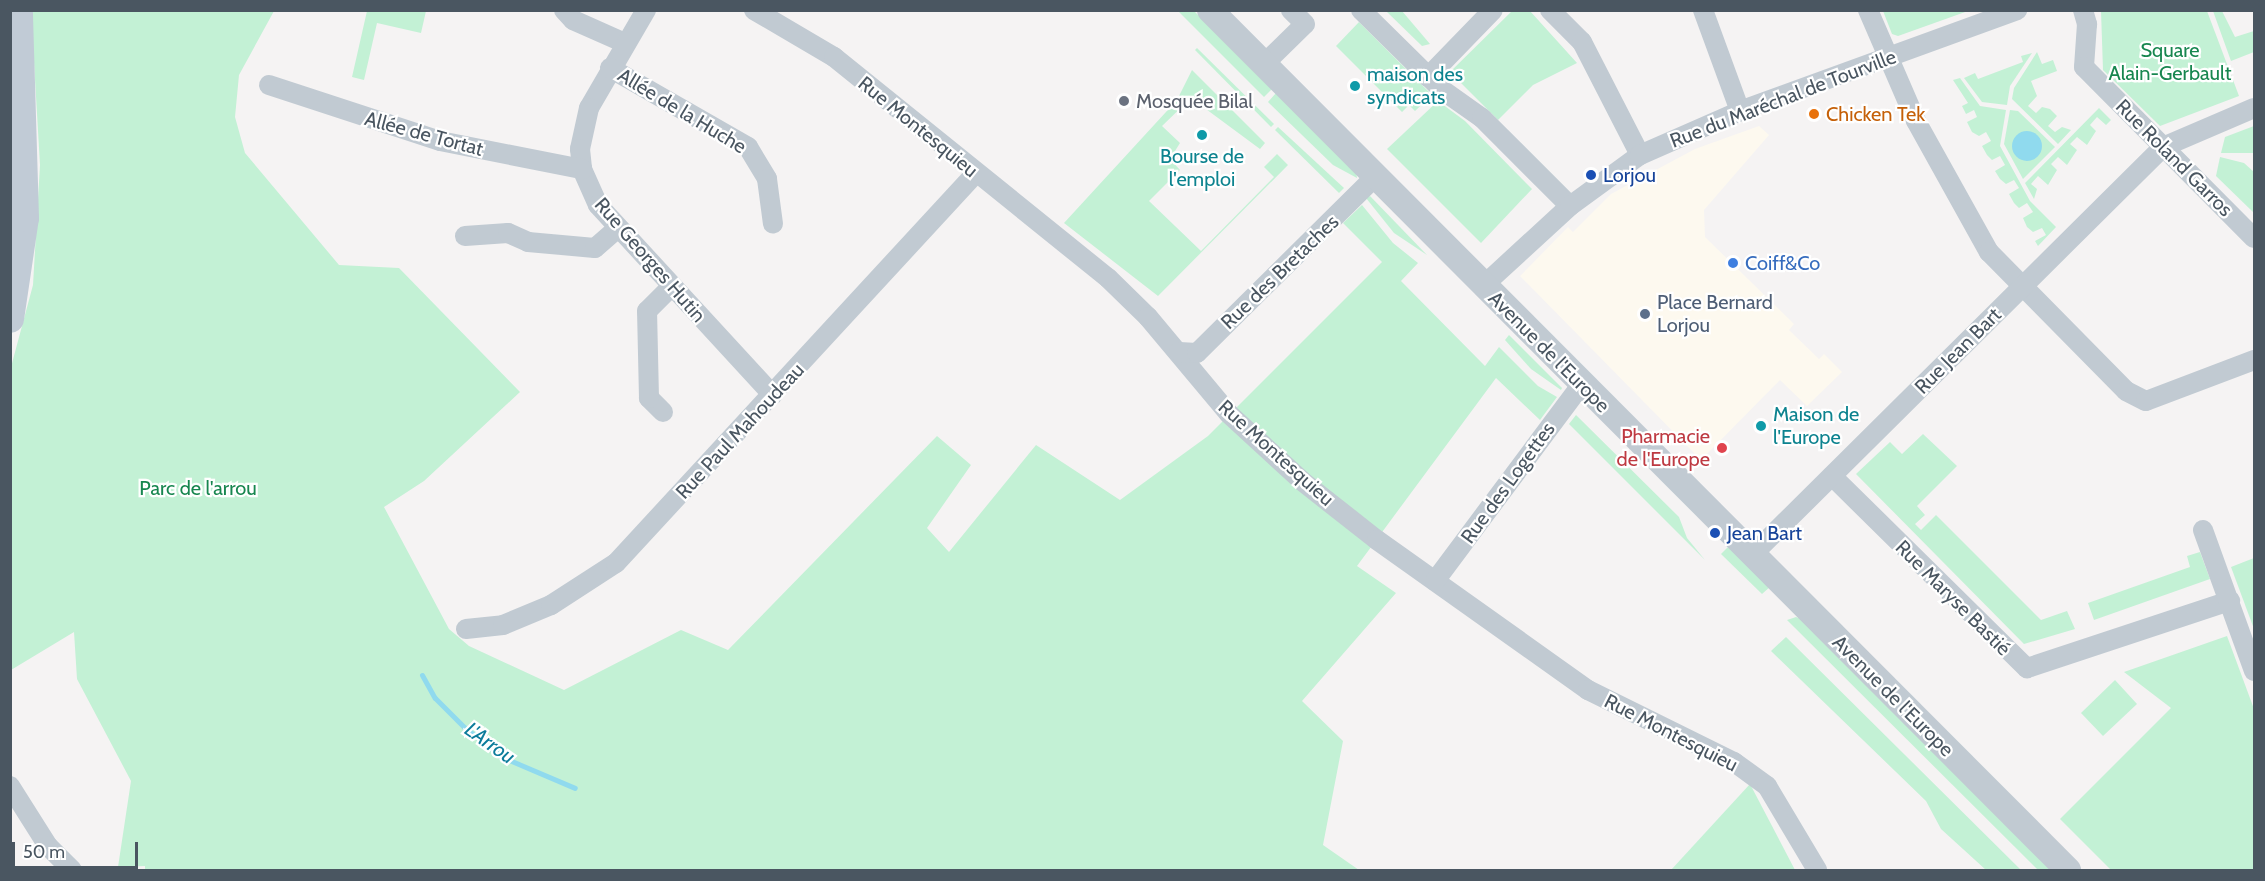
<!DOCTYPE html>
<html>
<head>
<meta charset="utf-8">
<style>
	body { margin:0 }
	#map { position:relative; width:2265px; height:881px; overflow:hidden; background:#f5f3f3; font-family:Cabin,sans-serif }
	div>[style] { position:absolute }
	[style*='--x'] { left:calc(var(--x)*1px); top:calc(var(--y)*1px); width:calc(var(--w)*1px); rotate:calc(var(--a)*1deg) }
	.commercial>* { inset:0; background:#fdf9ef }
	.green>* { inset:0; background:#c3f1d5 }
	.water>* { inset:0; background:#90daee }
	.round { border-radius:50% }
	.stream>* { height:5px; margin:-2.5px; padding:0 2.5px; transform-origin:2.5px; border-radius:2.5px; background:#90daee }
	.minor>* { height:20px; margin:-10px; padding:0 10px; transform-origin:10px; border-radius:10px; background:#c1cad2 }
	.tertiary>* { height:26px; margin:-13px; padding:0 13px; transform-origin:13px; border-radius:13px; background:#c1cad2 }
	.secondary>* { height:28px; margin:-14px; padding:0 14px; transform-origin:14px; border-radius:14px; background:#c1cbd6 }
	.dots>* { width:16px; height:16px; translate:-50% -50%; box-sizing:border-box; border:3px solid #fff; border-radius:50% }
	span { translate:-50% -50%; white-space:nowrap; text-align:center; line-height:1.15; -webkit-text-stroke:4.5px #fff; paint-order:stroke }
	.park-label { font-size:20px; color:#17864f }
	.culture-label { font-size:20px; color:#0d838f }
	.left { translate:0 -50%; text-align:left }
	.street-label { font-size:20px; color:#4a5661 }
	.worship-label { font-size:20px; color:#5b616d }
	.food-label { font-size:20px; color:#c56008 }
	.transit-label { font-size:20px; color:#164399 }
	.shop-label { font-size:20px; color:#366cbe }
	.service-label { font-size:20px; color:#4e5e75 }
	.health-label { font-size:20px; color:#be3a42 }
	.right { translate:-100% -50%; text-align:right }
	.water-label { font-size:21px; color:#0c7c9b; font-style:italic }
	.frame { position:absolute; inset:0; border:12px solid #4a5661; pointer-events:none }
	.scale { position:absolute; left:12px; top:842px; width:126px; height:27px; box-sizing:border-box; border:3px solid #4a5661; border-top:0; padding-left:8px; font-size:18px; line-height:21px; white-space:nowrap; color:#4a5661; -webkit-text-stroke:4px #fff; paint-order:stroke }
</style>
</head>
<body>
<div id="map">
	<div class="commercial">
		<i style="clip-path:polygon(1759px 126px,1769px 135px,1704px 210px,1705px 237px,1794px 324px,1789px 330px,1819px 359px,1824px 354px,1842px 372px,1807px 406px,1780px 380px,1701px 460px,1520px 276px,1568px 227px,1573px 232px,1611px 194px,1695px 149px)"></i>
	</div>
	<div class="green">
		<i style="clip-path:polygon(31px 11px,274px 11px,239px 75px,235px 117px,245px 153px,339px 265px,399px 268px,520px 392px,424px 481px,384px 507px,449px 629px,469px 646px,564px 690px,681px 630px,728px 650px,937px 436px,971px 465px,927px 528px,949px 552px,1036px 445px,1120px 500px,1208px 436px,1382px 262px,1343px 223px,1362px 205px,1393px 243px,1418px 263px,1401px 281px,1482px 363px,1485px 366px,1499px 347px,1538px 386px,1557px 397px,1540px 420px,1496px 378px,1357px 566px,1396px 593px,1302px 701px,1343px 741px,1323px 845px,1359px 870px,145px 870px,145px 866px,118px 867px,131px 781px,77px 679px,74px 632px,11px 670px,11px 367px,33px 285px,40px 165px)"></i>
		<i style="clip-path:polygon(367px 11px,426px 11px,421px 33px,377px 23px,364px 80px,352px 77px)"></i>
		<i style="clip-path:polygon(1178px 11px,1194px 11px,1272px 89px,1264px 97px)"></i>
		<i style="clip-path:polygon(1386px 11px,1402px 11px,1430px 44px,1422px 46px)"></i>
		<i style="clip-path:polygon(1512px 11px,1530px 11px,1577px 63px,1533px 85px,1498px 120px,1450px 72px)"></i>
		<i style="clip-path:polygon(1883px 11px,1883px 10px,1968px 11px,1898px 36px,1892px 34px)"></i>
		<i style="clip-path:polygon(2101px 11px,2207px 11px,2239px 96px,2160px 126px,2103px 70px)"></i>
		<i style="clip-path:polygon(2213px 11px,2222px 11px,2235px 37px,2254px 31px,2254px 52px,2231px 61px)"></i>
		<i style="clip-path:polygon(1359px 22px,1432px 95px,1415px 111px,1409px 105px,1402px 112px,1336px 46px)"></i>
		<i style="clip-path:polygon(1197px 48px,1274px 124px,1271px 127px,1195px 50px)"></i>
		<i style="clip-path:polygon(2037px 52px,2042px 64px,2053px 60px,2057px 71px,2031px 81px,2037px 96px,2028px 106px,2036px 113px,2042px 107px,2050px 109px,2057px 116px,2048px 126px,2055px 132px,2062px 127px,2071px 130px,2058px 144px,2012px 99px,2014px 88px)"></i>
		<i style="clip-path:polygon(2032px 53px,2010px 86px,2007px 105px,1982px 102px,1964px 78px,1975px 73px,1978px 79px,2023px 62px,2021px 56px)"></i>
		<i style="clip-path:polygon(1192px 70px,1265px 143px,1260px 149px,1191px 98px,1162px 126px,1180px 143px,1170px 159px,1180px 170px,1149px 201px,1201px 251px,1274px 177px,1264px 167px,1277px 154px,1288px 165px,1158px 296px,1064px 223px,1177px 100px)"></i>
		<i style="clip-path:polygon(1960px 78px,1980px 106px,2006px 110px,2000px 146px,2030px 201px,2056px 227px,2038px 246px,2035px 241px,2046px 235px,2042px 228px,2033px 232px,2027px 227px,2023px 218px,2033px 212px,2027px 203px,2019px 208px,2014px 203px,2009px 194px,2019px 188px,2014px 180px,2006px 184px,2000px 179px,1995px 171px,2005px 165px,2000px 156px,1992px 160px,1987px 155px,1982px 146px,1991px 141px,1986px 132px,1979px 136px,1972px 132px,1967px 122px,1977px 117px,1974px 110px,1966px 114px,1962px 106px,1968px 103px,1953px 80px)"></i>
		<i style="clip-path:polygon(1276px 93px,1356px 171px,1357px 178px,1333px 165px,1268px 102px)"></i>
		<i style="clip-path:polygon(1438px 101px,1465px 121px,1532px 189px,1481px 243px,1387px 149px)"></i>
		<i style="clip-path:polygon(2099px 108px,2111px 120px,2106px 125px,2097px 117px,2090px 125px,2096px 131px,2087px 145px,2077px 137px,2070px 144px,2077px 150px,2067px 165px,2058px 157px,2051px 164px,2057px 170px,2048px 185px,2038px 176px,2031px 184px,2037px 189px,2034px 199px,2025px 183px)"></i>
		<i style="clip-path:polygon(2010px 110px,2018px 111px,2055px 147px,2023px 179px,2004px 144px)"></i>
		<i style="clip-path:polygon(2254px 126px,2254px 153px,2221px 153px,2225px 137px)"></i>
		<i style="clip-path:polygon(1278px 127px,1344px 188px,1339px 193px,1275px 130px)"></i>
		<i style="clip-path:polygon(2220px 157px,2244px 163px,2254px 172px,2254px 213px,2216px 176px)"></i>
		<i style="clip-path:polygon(1370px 196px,1427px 255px,1394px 233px,1366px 198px)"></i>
		<i style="clip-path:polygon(1509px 335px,1562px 388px,1561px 390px,1531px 369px,1505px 340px)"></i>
		<i style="clip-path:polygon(1576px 415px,1679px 517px,1687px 538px,1705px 560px,1569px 424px)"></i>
		<i style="clip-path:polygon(1923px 434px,1957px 466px,1917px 506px,1925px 515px,1915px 524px,1921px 530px,1936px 515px,2041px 620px,2067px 611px,2075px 629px,2024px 644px,1856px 474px,1890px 442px,1902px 454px)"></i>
		<i style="clip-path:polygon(1730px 545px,1771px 586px,1762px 594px,1721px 554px)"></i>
		<i style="clip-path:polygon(2200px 552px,2210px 579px,2094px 620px,2088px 603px,2190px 567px,2187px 556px)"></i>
		<i style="clip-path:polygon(2254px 558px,2254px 629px,2231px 567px)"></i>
		<i style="clip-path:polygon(1796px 617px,1801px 619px,2055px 870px,2038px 870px,1787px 620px)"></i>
		<i style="clip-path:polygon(2227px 636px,2254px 709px,2254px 870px,2111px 870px,2060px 819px,2171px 708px,2124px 672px)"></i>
		<i style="clip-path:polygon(1786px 637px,2021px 870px,1986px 870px,1941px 829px,1926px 801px,1771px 651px)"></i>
		<i style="clip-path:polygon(2115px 680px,2137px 704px,2103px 736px,2081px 713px)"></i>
		<i style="clip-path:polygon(1750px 784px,1795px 870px,1671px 870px)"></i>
	</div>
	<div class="water">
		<i class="round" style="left:2012px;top:131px;width:30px;height:30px"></i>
	</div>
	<div class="stream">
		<i style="--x:422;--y:675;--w:26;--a:61"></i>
		<i style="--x:435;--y:698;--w:41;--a:45"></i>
		<i style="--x:464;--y:727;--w:48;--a:38.3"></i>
		<i style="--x:502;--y:757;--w:79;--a:23"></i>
	</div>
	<div class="minor">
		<i style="--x:564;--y:10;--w:13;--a:48"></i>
		<i style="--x:573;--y:20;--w:57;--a:23.9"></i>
		<i style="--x:646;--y:10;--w:113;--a:120.2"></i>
		<i style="--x:589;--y:108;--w:42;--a:102.4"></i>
		<i style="--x:580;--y:149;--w:20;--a:84"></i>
		<i style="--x:582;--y:169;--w:39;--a:66"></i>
		<i style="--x:598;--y:205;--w:258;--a:47.4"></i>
		<i style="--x:754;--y:10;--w:93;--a:30.4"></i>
		<i style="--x:834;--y:57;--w:352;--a:38.9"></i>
		<i style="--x:1108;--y:278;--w:56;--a:44.3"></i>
		<i style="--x:1148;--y:317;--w:126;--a:50.1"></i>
		<i style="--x:1229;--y:414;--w:99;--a:42.5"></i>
		<i style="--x:1302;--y:481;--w:95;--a:38.2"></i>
		<i style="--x:1377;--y:540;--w:259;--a:35.4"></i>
		<i style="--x:1588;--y:690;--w:163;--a:26.3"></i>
		<i style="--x:1734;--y:762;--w:41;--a:36"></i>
		<i style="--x:1767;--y:786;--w:98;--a:59.2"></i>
		<i style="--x:1361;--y:10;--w:112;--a:44.6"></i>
		<i style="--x:1441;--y:89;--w:50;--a:35.3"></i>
		<i style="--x:1482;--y:118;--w:124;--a:45"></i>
		<i style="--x:1550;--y:10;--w:45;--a:45"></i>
		<i style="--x:1582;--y:42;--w:127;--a:62.8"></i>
		<i style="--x:1703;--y:10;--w:108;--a:69.9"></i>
		<i style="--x:1868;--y:10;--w:121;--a:66.6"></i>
		<i style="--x:1916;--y:121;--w:150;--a:60.9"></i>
		<i style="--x:1989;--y:252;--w:195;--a:45.4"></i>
		<i style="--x:2126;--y:391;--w:22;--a:27"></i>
		<i style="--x:2146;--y:401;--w:116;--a:-20.8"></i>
		<i style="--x:2083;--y:10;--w:15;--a:74"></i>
		<i style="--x:2087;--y:24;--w:43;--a:94"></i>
		<i style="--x:2084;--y:67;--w:241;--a:45.2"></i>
		<i style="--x:1264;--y:64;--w:57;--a:-44.3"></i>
		<i style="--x:1305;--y:24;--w:20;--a:-135"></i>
		<i style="--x:610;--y:68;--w:159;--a:29.8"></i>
		<i style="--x:748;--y:147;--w:37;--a:59"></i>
		<i style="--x:767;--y:179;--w:45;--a:82.4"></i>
		<i style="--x:1428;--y:77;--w:93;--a:-45.9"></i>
		<i style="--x:269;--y:85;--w:180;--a:18.1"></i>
		<i style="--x:440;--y:141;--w:145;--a:11.2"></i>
		<i style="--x:465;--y:236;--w:43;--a:-4"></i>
		<i style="--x:508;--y:233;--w:22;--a:24"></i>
		<i style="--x:528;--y:242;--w:67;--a:5.1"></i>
		<i style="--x:595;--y:248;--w:30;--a:-41"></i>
		<i style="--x:1484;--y:285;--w:117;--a:-42.6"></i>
		<i style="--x:1570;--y:206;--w:87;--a:-36.1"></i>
		<i style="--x:1640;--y:155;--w:109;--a:-23.7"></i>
		<i style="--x:1740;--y:111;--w:295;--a:-20"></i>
		<i style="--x:1179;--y:352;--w:18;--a:3"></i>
		<i style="--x:1197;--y:353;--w:250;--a:-44.7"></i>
		<i style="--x:663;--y:412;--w:20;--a:-135"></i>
		<i style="--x:649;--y:398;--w:87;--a:-91.3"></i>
		<i style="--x:647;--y:311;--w:34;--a:-45"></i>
		<i style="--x:1832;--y:476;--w:274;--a:44.6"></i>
		<i style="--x:2027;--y:668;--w:214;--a:-18.3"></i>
		<i style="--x:2203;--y:530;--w:150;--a:70.1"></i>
		<i style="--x:1752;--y:555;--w:579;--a:-44.79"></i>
		<i style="--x:2163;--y:147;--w:99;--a:-23.2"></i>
		<i style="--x:1435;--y:581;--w:244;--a:-53.3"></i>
		<i style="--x:466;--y:629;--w:37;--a:-6"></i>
		<i style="--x:503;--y:625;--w:52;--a:-22.6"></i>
		<i style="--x:551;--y:605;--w:77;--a:-32.9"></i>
		<i style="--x:616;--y:563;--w:529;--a:-47.3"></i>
		<i style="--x:10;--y:786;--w:71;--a:57.7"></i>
		<i style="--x:48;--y:846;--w:34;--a:45"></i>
	</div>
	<div class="tertiary">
		<i style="--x:1210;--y:10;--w:1215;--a:45.07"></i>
	</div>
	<div class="secondary">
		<i style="--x:10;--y:319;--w:102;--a:-81.6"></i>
		<i style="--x:25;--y:218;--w:208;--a:-91.7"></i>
	</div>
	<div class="dots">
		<i style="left:1355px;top:86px;background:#0f9aa8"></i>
		<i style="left:1124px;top:101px;background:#6b7280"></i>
		<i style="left:1814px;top:114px;background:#e8710a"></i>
		<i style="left:1202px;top:135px;background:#0f9aa8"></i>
		<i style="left:1591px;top:175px;background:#1a4fb4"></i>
		<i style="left:1733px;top:263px;background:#3f7fe0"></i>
		<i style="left:1645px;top:314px;background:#5c6f8a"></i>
		<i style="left:1761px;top:426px;background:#0f9aa8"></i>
		<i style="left:1722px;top:448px;background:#e0444e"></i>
		<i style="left:1715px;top:533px;background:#1a4fb4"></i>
	</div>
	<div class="park-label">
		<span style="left:2170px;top:62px">Square<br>Alain-Gerbault</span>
		<span style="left:198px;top:488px">Parc de l'arrou</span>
	</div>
	<div class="culture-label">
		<span class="left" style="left:1367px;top:86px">maison des<br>syndicats</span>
		<span style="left:1202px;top:168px">Bourse de<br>l'emploi</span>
		<span class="left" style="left:1773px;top:426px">Maison de<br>l'Europe</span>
	</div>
	<div class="street-label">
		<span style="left:1783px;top:99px;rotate:-21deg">Rue du Maréchal de Tourville</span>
		<span style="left:682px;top:111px;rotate:31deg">Allée de la Huche</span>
		<span style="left:918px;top:127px;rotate:39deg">Rue Montesquieu</span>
		<span style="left:424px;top:134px;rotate:15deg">Allée de Tortat</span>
		<span style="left:2174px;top:158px;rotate:45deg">Rue Roland Garros</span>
		<span style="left:650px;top:260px;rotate:49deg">Rue Georges Hutin</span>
		<span style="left:1280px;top:272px;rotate:-44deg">Rue des Bretaches</span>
		<span style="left:1958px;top:351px;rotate:-45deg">Rue Jean Bart</span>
		<span style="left:1549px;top:352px;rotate:45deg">Avenue de l'Europe</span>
		<span style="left:740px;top:431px;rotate:-47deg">Rue Paul Mahoudeau</span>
		<span style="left:1276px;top:453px;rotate:42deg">Rue Montesquieu</span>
		<span style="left:1508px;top:483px;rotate:-54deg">Rue des Logettes</span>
		<span style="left:1953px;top:598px;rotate:45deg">Rue Maryse Bastié</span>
		<span style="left:1893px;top:696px;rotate:45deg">Avenue de l'Europe</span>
		<span style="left:1671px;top:733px;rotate:27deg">Rue Montesquieu</span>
	</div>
	<div class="worship-label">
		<span class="left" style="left:1136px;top:101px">Mosquée Bilal</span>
	</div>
	<div class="food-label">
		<span class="left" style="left:1826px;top:114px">Chicken Tek</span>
	</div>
	<div class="transit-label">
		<span class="left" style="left:1603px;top:175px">Lorjou</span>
		<span class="left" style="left:1727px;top:533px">Jean Bart</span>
	</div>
	<div class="shop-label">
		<span class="left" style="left:1745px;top:263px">Coiff&amp;Co</span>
	</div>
	<div class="service-label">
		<span class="left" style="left:1657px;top:314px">Place Bernard<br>Lorjou</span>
	</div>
	<div class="health-label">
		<span class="right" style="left:1710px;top:448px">Pharmacie<br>de l'Europe</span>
	</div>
	<div class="water-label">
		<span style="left:490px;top:743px;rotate:35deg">L'Arrou</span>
	</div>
	<div class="frame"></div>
	<div class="scale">50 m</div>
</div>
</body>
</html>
